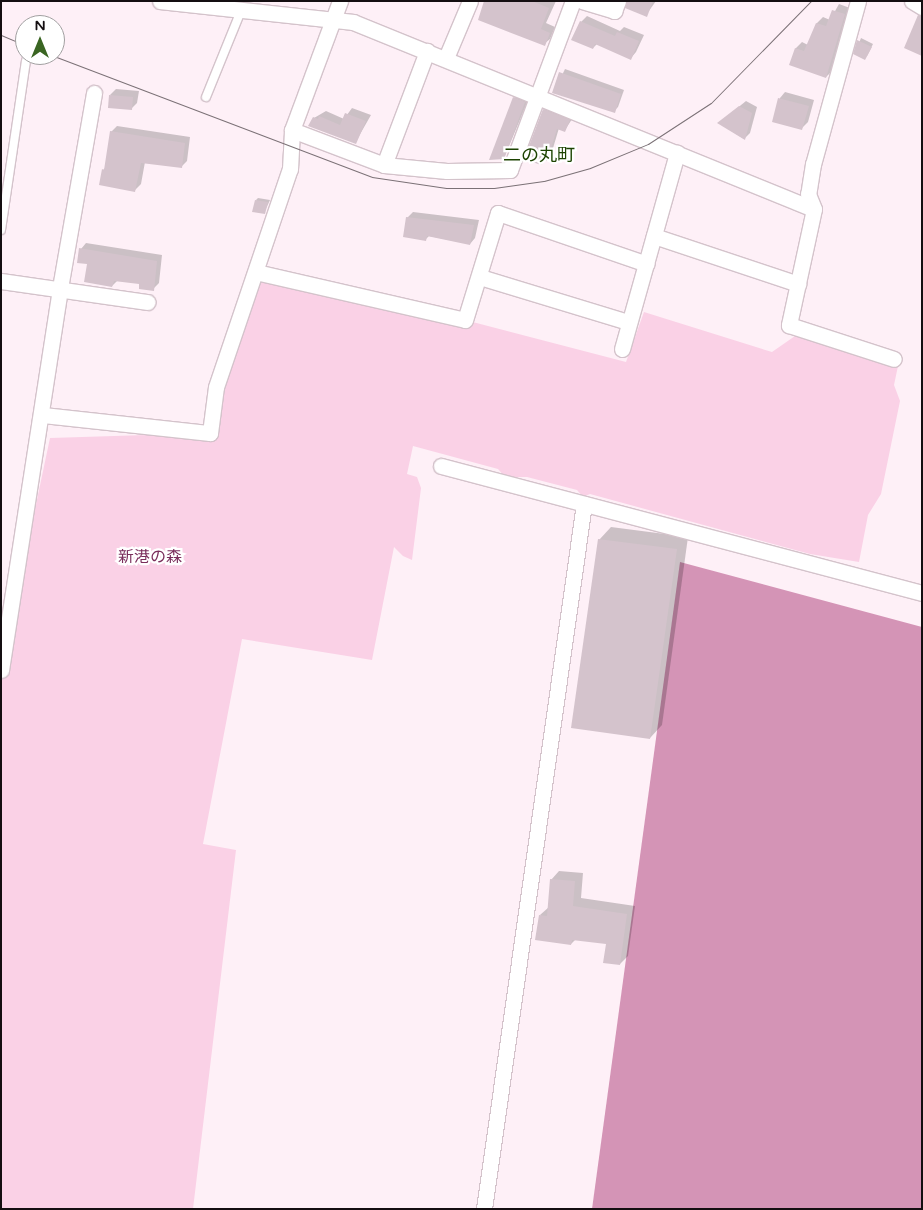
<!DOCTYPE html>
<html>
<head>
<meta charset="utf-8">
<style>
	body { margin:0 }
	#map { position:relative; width:923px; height:1210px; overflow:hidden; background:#fef0f7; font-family:"Varela Round","Noto Sans JP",sans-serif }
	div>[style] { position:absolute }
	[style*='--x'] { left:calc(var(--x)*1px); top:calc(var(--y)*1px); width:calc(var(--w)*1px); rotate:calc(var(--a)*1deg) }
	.green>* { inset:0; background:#fad1e6 }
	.water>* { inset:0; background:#d494b6 }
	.shadow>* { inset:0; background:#0003 }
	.building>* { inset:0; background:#d4c3cc }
	.roads { filter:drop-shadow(1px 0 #d4c3cb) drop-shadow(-1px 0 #d4c3cb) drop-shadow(0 1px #d4c3cb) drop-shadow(0 -1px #d4c3cb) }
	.lane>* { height:8px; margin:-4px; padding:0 4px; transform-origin:4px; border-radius:4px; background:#fff }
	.street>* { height:15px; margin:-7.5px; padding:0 7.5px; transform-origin:7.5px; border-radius:7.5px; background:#fff }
	.tram>* { height:1px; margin:-0.5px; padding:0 0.5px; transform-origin:0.5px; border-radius:0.5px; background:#7b7176 }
	span { translate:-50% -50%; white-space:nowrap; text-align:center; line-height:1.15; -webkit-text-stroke:4.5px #fff; paint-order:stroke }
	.park-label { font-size:16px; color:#7a2e5c }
	.neighbourhood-label { font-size:18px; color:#1d4302 }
	.frame { position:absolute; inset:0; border:2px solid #140e11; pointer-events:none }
	.north { position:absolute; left:15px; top:15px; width:50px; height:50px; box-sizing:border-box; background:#fff; border:1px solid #a19fa0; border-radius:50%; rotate:0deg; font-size:14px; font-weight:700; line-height:20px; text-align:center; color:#140e11 }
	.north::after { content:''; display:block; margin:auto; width:18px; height:22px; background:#3a6522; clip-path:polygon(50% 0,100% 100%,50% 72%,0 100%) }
</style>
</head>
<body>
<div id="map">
	<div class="green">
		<i style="clip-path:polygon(256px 272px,465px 320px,626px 362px,644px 312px,772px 352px,795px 336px,898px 366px,894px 385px,900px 401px,881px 494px,868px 515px,859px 562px,810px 554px,590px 494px,583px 497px,577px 490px,527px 477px,505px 477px,498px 469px,413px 446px,407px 474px,417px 477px,421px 488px,412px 560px,403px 556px,394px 547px,372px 660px,242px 639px,203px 844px,236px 850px,193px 1209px,1px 1209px,1px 670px,50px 438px,210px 433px)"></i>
	</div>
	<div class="water">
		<i style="clip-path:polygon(680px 562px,922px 627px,922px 1209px,592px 1209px)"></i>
	</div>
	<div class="shadow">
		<i style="clip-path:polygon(486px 1px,556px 1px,546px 23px,555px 27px,550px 39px,544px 44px)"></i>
		<i style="clip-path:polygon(634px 1px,656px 1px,646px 15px)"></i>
		<i style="clip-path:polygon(839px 4px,850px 8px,832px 71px,826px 77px,791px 64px,796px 48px,802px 42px,808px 45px,817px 23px,823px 17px,830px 20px)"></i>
		<i style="clip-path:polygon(587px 16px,620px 31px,624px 27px,644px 35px,636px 52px,631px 58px,597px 44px,593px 48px,581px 22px)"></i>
		<i style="clip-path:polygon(861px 38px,873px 44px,867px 56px,855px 53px)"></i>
		<i style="clip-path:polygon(565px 69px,624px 90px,618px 107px,614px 111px,554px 92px)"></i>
		<i style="clip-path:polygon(116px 89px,139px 91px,137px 103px,131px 109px,110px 95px)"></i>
		<i style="clip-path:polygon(785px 92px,814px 100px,808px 122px,802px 128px,774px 121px,780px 98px)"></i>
		<i style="clip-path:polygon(518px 93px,529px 98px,504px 158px,514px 98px)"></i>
		<i style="clip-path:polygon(746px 101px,757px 107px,750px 133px,744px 139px,719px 123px)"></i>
		<i style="clip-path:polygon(548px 105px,574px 116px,565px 130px,559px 128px,551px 155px,541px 163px,544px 110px)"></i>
		<i style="clip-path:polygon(352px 108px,371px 115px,355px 143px,314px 118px,326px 111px,344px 119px)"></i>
		<i style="clip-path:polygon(117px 126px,190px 137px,187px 161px,181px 167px,145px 162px,141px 184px,135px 190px,103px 170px,106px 167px,111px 132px)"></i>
		<i style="clip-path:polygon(258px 198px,270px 200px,264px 213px,256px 200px)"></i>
		<i style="clip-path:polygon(413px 212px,479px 220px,475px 238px,470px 244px,429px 236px,425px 240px,407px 218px)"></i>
		<i style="clip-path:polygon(86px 243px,162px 255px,159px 283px,153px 289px,141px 282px,118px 280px,112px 286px,88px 263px,81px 249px)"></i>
		<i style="clip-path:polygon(611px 527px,688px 537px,662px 725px,650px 738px,599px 540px)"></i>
		<i style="clip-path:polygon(559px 871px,583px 873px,581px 898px,635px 906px,628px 956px,620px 964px,607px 943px,576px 939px,571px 944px,540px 915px,549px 907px,551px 880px)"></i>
	</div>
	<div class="building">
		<i style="clip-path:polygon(484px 1px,532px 1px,549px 8px,541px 29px,550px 33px,545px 46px,478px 20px)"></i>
		<i style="clip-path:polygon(627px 1px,653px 1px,647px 17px,625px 8px)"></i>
		<i style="clip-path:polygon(832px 10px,845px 14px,826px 78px,789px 65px,795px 48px,804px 51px,816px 23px,826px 26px)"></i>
		<i style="clip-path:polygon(918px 15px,922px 16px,922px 56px,904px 48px)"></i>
		<i style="clip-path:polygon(580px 21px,615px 36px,617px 32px,639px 41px,631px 60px,595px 44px,593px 49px,571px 40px)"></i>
		<i style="clip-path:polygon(857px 40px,872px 47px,865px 60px,853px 54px)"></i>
		<i style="clip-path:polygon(559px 72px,621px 94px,615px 113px,552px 93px)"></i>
		<i style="clip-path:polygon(109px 95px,133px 97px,132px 110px,108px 108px)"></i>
		<i style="clip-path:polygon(513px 97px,525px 102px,504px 159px,489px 160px)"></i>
		<i style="clip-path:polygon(778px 98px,809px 106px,802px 130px,772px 122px)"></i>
		<i style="clip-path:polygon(739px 106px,752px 113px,745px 140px,717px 123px)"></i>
		<i style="clip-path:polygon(543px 109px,570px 120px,565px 132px,557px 129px,547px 161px,543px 160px,541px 165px,524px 159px)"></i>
		<i style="clip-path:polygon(345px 113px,366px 121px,356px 144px,308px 126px,313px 117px,318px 119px,319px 116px,340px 125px)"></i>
		<i style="clip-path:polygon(110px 131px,185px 143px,182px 168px,141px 163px,135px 192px,99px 185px,102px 169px,104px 170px)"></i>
		<i style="clip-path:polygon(255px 200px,268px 202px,265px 214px,252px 212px)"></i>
		<i style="clip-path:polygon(406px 217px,474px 225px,470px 245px,427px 236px,426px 241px,403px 237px)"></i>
		<i style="clip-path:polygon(79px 248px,157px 261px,154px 291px,139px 289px,139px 284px,114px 281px,112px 287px,84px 282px,87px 264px,77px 263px)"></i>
		<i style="clip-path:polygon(598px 539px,677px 549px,650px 739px,571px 728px)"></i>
		<i style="clip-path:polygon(550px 879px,575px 881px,573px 906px,627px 914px,620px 965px,603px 963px,606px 944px,572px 940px,571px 945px,535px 940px,539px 915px,547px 916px)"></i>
	</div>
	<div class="roads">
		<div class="lane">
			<i style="--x:206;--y:97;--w:93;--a:-67.9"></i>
			<i style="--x:1;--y:230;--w:171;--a:-81.6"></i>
		</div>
		<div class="street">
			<i style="--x:160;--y:1;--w:194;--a:6.2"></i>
			<i style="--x:353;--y:22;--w:497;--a:22.1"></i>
			<i style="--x:582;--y:1;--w:34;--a:17"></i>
			<i style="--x:614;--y:11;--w:11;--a:-68"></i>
			<i style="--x:858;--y:1;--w:169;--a:105.4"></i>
			<i style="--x:813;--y:164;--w:30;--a:99"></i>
			<i style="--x:808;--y:194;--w:16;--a:68"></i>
			<i style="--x:814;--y:209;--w:119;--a:102.2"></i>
			<i style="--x:789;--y:325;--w:110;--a:17.9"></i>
			<i style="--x:912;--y:1;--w:12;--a:31"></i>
			<i style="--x:446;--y:58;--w:62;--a:-67.2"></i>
			<i style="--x:292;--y:130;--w:98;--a:20.8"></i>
			<i style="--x:384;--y:165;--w:63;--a:5.4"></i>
			<i style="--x:447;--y:171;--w:63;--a:-0.9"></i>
			<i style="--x:510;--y:170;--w:180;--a:-69.6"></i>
			<i style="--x:384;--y:165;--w:122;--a:-69.3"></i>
			<i style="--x:654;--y:236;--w:152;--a:18.4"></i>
			<i style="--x:256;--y:272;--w:214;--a:12.9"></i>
			<i style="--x:465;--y:320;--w:112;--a:-72.9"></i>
			<i style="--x:498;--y:213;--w:157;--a:18.9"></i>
			<i style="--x:480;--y:277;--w:155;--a:16.9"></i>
			<i style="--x:1;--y:281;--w:148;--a:8.2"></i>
			<i style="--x:622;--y:349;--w:204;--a:-74.3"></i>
			<i style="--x:43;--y:415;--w:168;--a:6.2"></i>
			<i style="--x:210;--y:433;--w:46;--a:-82.6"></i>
			<i style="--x:216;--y:387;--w:230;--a:-71.3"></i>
			<i style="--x:290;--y:169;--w:39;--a:-87"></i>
			<i style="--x:292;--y:130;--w:138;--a:-69.6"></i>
			<i style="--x:441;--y:466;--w:497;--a:14.8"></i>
			<i style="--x:1;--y:670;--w:387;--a:-81.2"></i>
			<i style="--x:60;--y:288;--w:198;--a:-80.1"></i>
			<i style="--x:484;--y:1209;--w:712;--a:-81.93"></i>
		</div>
	</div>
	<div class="tram">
		<i style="--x:1;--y:35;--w:26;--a:23"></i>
		<i style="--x:51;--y:55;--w:343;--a:20.8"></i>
		<i style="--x:372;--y:177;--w:75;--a:8.5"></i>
		<i style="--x:446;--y:188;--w:48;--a:0"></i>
		<i style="--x:494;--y:188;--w:50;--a:-8"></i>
		<i style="--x:544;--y:181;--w:48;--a:-15.8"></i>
		<i style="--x:590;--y:168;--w:63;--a:-22.5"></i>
		<i style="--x:648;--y:144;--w:75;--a:-33.1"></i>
		<i style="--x:711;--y:103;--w:143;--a:-45.6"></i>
	</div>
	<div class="park-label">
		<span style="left:150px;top:557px">新港の森</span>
	</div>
	<div class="neighbourhood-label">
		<span style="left:539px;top:155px">二の丸町</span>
	</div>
	<div class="frame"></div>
	<div class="north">N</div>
</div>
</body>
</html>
